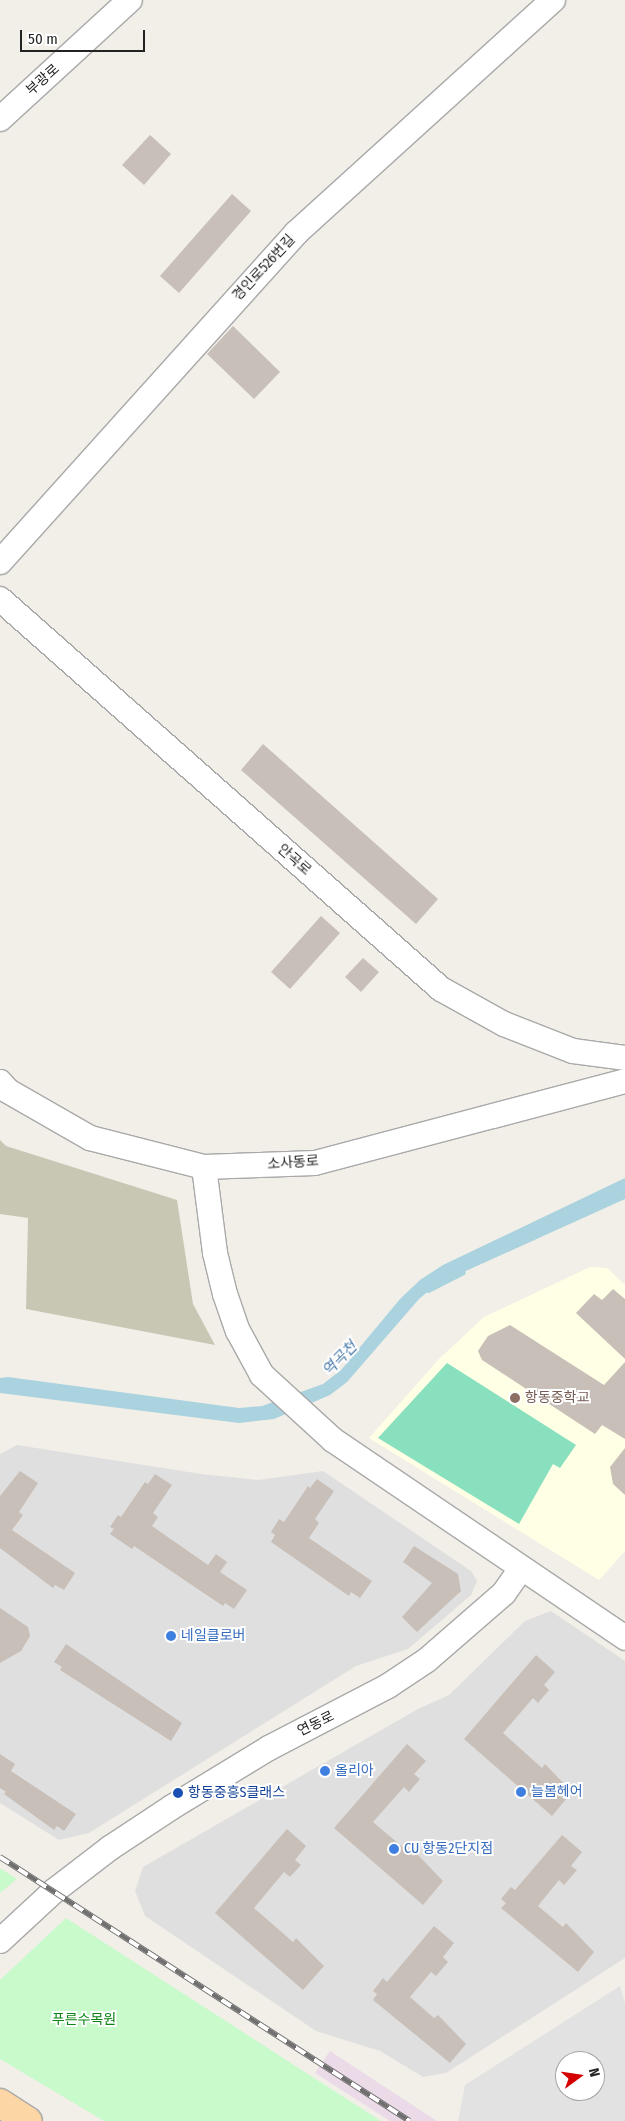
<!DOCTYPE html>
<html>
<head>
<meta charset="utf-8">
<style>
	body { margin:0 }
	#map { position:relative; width:625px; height:2121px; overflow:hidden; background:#f2efe9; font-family:"Fira Sans Condensed","Noto Sans KR",sans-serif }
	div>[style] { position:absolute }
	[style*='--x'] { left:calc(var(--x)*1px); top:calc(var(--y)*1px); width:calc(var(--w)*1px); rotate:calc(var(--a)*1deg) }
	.residential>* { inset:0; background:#e0dfdf }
	.industrial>* { inset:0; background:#ebdbe8 }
	.education>* { inset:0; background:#ffffe5 }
	.construction>* { inset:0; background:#c7c7b4 }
	.park>* { inset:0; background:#c8facc }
	.pitch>* { inset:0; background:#88e0be }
	.parking>* { inset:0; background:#e2e2e2 }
	.water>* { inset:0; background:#aad3df }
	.stream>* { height:5px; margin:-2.5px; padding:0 2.5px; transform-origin:2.5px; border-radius:2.5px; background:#aad3df }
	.building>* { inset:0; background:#c7bfb8 }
	.roads { filter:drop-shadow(1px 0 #a9a9a9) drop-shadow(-1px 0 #a9a9a9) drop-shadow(0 1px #a9a9a9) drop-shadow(0 -1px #a9a9a9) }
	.minor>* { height:24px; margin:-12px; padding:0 12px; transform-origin:12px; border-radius:12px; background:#fff }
	.major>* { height:28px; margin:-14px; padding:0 14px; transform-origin:14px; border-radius:14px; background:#fcd6a4 }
	.rail>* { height:5.5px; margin-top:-2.75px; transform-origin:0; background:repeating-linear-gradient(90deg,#fff 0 11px,#707070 0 22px); box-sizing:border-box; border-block:1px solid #707070 }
	.dots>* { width:14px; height:14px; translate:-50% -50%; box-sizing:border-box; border:2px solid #fff; border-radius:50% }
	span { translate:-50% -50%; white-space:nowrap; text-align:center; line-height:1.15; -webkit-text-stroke:4px #fff; paint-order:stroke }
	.street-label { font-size:14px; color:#222 }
	.education-label { font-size:14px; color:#785e54 }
	.left { translate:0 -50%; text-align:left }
	.shop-label { font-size:14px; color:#366cbe }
	.transit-label { font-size:14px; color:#164399 }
	.park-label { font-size:14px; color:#0c8416 }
	.water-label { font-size:15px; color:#4a7aab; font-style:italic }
	.north { position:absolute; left:555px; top:2051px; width:50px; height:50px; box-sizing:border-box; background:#fff; border:1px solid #a7a7a7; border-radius:50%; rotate:76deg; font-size:14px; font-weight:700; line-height:20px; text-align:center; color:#222 }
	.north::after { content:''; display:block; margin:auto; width:18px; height:22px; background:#d40000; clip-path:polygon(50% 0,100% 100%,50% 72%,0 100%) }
	.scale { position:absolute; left:20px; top:30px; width:125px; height:22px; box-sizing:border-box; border:2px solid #222; border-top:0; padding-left:6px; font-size:15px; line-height:18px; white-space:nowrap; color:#222; -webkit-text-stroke:4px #fff; paint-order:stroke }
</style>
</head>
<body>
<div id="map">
	<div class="residential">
		<i style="clip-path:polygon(17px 1445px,201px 1474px,259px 1480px,323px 1471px,471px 1571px,477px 1581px,471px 1595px,408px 1649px,356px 1666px,89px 1833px,59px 1840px,0 1803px,0 1454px)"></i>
		<i style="clip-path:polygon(551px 1611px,625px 1661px,625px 1958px,446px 2073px,423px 2077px,380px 2051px,316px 2031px,145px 1916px,135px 1891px,143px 1867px,418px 1709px,449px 1695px,525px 1621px)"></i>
	</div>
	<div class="industrial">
		<i style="clip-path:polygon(330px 2051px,437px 2121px,390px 2121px,315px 2073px)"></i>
	</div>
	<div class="education">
		<i style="clip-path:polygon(590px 1267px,607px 1268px,625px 1285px,625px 1551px,599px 1580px,369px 1438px,439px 1359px,484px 1317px)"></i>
	</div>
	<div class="construction">
		<i style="clip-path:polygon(0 1140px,6px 1146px,177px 1200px,193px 1304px,215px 1345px,26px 1309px,28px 1218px,0 1214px)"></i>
	</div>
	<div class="park">
		<i style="clip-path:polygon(0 1868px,17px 1879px,0 1893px)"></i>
		<i style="clip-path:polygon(66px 1918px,381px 2121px,104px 2121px,0 2059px,0 1980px)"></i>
	</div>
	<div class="pitch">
		<i style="clip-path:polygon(447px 1363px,576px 1445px,560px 1468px,553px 1464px,519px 1524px,378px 1438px)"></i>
	</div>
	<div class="parking">
		<i style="clip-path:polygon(evenodd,620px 1986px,625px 2003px,625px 2121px,458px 2121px,465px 2085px,620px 1986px,565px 2061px,595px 2061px,595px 2091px,565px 2091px,565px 2061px)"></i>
	</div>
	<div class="water">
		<i style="clip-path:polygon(625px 1178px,625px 1199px,437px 1284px,419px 1299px,347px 1382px,330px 1395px,274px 1419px,239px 1423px,0 1393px,0 1378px,8px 1377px,239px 1408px,262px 1406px,323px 1384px,341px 1370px,400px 1299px,420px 1280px,443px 1265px)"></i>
	</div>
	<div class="stream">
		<i style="--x:428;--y:1290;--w:39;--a:-27"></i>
	</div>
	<div class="building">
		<i style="clip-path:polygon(150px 135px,171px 154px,144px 185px,122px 165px)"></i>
		<i style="clip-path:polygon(232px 194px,251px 211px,179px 293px,160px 276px)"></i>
		<i style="clip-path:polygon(233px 326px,280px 372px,254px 399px,207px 354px)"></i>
		<i style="clip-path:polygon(263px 744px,438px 899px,416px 924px,241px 770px)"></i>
		<i style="clip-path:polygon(321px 916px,340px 933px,290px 989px,271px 972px)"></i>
		<i style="clip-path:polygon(363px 958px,379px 972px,361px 992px,345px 977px)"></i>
		<i style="clip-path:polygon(613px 1289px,625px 1299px,625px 1359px,576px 1313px,594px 1294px,602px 1300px)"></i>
		<i style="clip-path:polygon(510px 1325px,604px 1385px,625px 1362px,625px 1439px,602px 1425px,595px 1434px,482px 1360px,478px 1351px,488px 1336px)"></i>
		<i style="clip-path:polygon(625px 1448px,625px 1495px,613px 1484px,610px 1467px)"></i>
		<i style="clip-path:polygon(20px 1471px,38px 1483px,19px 1512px,23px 1515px,12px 1530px,75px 1573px,64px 1590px,55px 1585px,53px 1588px,0 1548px,0 1496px)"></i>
		<i style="clip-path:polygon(155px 1474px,172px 1485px,153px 1513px,158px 1517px,152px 1526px,208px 1565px,216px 1554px,227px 1562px,220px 1572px,247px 1590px,234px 1609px,225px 1603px,223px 1606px,134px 1546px,132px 1549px,110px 1534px,114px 1529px,110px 1527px,118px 1515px,121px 1517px,145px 1482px,148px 1484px)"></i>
		<i style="clip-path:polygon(317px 1479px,334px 1491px,315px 1519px,319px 1523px,309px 1538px,372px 1581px,360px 1598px,351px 1592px,349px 1596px,271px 1542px,275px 1535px,271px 1532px,279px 1519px,284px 1522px,308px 1486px,310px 1488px)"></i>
		<i style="clip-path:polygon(414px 1546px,458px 1574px,461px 1591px,417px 1632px,402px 1617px,432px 1583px,403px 1562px)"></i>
		<i style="clip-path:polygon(0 1608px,28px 1627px,30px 1636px,21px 1651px,0 1663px)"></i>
		<i style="clip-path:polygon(66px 1644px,182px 1723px,171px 1741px,60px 1670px,62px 1667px,54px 1662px)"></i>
		<i style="clip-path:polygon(536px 1655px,555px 1672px,544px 1685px,549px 1690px,538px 1703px,533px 1698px,503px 1733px,542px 1768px,545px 1764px,572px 1792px,552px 1816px,464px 1739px)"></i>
		<i style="clip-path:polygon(407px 1744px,426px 1761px,414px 1774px,420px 1779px,409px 1792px,404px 1787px,373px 1822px,413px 1856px,416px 1853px,443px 1881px,423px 1905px,334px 1828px)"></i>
		<i style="clip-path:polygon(0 1754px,15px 1764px,11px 1771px,76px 1814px,64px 1831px,57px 1826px,54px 1830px,4px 1794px,6px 1792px,0 1788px)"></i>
		<i style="clip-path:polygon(287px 1829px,306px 1846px,295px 1860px,301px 1865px,290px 1877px,284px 1872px,254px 1908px,293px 1942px,296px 1938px,324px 1966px,303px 1990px,215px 1913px)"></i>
		<i style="clip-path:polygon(562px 1835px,582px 1852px,571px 1866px,577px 1870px,564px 1885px,559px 1880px,538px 1906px,563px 1927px,566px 1923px,594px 1952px,578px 1972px,501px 1908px,506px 1903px,501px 1899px,511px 1887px,515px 1890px)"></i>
		<i style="clip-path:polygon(434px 1926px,454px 1943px,443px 1957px,448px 1962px,436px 1976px,431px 1972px,410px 1997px,434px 2018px,438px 2015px,466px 2044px,450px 2063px,373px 2000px,377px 1994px,373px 1991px,383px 1978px,387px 1982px)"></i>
	</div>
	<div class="roads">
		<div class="minor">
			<i style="--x:0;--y:119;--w:176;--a:-42.5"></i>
			<i style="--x:0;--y:562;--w:443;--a:-48"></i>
			<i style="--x:296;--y:233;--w:347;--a:-42.2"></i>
			<i style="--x:0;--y:599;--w:589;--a:41.49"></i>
			<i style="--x:441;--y:989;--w:72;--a:29.1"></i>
			<i style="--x:504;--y:1024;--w:74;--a:21.4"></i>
			<i style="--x:573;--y:1051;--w:52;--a:7.7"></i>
			<i style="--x:0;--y:1082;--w:12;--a:48"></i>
			<i style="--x:8;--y:1091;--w:95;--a:29.8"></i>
			<i style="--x:90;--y:1138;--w:118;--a:14.3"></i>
			<i style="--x:204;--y:1167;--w:111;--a:-2.1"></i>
			<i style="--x:315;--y:1163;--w:321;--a:-14.8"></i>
			<i style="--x:204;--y:1167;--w:87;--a:82.7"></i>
			<i style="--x:215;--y:1253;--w:42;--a:76.3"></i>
			<i style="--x:225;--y:1294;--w:39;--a:71"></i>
			<i style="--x:238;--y:1331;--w:50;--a:61.4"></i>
			<i style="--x:262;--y:1375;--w:96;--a:42.5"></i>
			<i style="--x:333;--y:1440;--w:353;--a:34.1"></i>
			<i style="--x:0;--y:1941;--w:74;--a:-42.8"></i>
			<i style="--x:54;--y:1891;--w:71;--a:-37.5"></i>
			<i style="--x:110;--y:1848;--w:74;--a:-33.5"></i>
			<i style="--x:172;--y:1807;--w:114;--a:-31.3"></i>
			<i style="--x:269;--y:1748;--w:134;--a:-27.5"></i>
			<i style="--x:388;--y:1686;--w:47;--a:-33.7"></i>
			<i style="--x:427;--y:1660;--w:102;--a:-41"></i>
			<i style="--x:504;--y:1593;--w:29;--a:-55"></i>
		</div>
		<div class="major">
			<i style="--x:0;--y:2103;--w:33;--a:33"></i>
		</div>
	</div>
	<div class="rail">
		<i style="--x:0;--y:1857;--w:487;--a:32.8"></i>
	</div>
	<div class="dots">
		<i style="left:515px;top:1398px;background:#8d6e63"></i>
		<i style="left:171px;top:1636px;background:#3f7fe0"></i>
		<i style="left:325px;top:1771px;background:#3f7fe0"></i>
		<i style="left:521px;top:1792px;background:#3f7fe0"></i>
		<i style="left:178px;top:1793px;background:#1a4fb4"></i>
		<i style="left:394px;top:1849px;background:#3f7fe0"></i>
	</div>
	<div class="street-label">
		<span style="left:43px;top:80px;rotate:-42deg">부광로</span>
		<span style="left:264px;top:268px;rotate:-47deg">경인로526번길</span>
		<span style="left:294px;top:860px;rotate:41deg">안곡로</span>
		<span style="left:293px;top:1163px;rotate:-4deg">소사동로</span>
		<span style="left:316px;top:1724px;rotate:-26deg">연동로</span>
	</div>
	<div class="education-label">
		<span class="left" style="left:525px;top:1398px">항동중학교</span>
	</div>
	<div class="shop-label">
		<span class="left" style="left:181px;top:1636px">네일클로버</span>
		<span class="left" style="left:335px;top:1771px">올리아</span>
		<span class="left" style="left:531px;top:1792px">늘봄헤어</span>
		<span class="left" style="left:404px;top:1849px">CU 항동2단지점</span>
	</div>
	<div class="transit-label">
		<span class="left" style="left:188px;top:1793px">항동중흥S클래스</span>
	</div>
	<div class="park-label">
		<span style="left:84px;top:2020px">푸른수목원</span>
	</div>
	<div class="water-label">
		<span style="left:340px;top:1359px;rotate:-45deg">역곡천</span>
	</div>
	<div class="north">N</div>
	<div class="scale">50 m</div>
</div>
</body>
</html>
